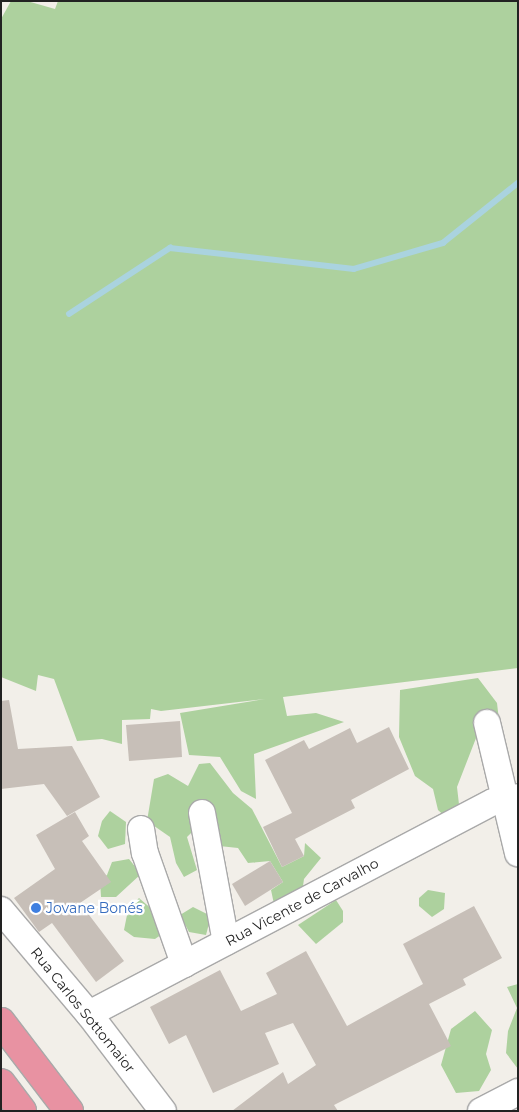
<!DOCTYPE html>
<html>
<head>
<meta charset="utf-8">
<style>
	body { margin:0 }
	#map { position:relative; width:519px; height:1112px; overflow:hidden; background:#f2efe9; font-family:Montserrat,sans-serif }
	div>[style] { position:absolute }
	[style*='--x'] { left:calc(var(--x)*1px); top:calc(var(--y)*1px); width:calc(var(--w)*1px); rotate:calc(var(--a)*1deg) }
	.forest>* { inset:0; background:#add19e }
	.stream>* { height:5.5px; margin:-2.75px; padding:0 2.75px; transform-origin:2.75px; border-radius:2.75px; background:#aad3df }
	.building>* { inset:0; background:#c7bfb8 }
	.roads { filter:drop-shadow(1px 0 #a9a9a9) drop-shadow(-1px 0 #a9a9a9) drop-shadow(0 1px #a9a9a9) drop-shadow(0 -1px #a9a9a9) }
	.minor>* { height:26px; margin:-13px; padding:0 13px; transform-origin:13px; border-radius:13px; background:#fff }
	.highway>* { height:28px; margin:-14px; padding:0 14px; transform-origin:14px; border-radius:14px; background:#e892a2 }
	.dots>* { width:14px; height:14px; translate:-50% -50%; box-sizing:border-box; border:2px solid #fff; border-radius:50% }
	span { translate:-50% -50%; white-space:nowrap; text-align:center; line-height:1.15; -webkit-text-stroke:4.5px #fff; paint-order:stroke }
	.street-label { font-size:14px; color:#222 }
	.shop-label { font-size:14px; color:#366cbe }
	.left { translate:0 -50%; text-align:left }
	.frame { position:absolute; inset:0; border:2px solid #222; pointer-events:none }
</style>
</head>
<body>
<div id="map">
	<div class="forest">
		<i style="clip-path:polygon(11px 1px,27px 1px,55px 9px,58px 1px,518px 1px,518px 668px,283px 697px,287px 716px,316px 713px,344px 722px,254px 754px,256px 799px,241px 791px,220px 757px,189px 755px,180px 713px,265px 699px,161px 711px,151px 709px,150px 719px,122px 720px,122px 744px,102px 739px,77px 741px,54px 679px,38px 675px,36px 691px,1px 677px,1px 19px)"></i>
		<i style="clip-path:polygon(478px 678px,497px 703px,500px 729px,478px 733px,457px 787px,460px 813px,450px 821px,438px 810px,433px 789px,415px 776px,399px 737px,400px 690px)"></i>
		<i style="clip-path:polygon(210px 763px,233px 793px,252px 809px,282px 867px,304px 856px,305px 843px,321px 858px,304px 879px,302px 893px,274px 904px,271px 890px,283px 882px,270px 861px,248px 863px,238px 848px,210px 845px,201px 823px,187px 837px,197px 870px,184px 877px,176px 863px,170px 837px,147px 821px,154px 779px,168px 774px,188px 786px,199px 764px)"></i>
		<i style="clip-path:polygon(110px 811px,126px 822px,125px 844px,108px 849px,98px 836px,102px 821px)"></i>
		<i style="clip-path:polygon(129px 859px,141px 874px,116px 897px,101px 897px,100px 880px,107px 875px,112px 862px)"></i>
		<i style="clip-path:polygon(428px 890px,445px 893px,444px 909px,432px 917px,419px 906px,419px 898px)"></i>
		<i style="clip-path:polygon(139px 898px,154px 911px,168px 930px,155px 939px,134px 937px,124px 930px,128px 910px)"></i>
		<i style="clip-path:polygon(336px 900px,343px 911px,343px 922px,316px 944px,298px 925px)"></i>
		<i style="clip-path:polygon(193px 907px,211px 916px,206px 935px,189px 932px,180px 915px)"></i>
		<i style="clip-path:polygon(518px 984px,518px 1069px,506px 1053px,508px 1031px,517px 1008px,507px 987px)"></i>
		<i style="clip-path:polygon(475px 1011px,492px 1030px,486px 1054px,491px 1070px,479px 1091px,456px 1093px,441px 1065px,451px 1029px)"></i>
	</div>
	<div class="stream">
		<i style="--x:69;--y:314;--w:121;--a:-33.2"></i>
		<i style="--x:170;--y:248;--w:185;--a:6.5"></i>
		<i style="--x:354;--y:269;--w:93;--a:-16.3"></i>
		<i style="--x:443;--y:243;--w:96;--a:-38.7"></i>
	</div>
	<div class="building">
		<i style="clip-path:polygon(9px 700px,18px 749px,72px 746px,100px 797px,67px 816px,44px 784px,1px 789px,1px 701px)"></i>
		<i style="clip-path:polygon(180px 721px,182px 757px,129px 761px,126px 725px)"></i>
		<i style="clip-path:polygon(389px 727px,409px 769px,351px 800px,355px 808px,295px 839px,304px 856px,282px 867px,263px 827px,292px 813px,265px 760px,304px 740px,309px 749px,350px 728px,357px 743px)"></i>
		<i style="clip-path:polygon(75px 812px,89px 836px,82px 841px,111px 882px,80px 903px,124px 961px,96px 982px,52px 923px,39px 932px,14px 898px,55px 869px,36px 835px)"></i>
		<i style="clip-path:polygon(270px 861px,283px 882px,245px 906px,232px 884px)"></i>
		<i style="clip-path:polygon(474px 906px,502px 958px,463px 979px,466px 985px,429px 1004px,451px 1046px,334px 1105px,338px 1111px,232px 1111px,283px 1072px,288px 1084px,316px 1065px,293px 1023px,265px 1033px,279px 1064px,213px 1093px,186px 1035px,169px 1044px,150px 1007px,220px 970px,241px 1011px,277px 994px,266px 973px,306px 951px,347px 1026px,423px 984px,403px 944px)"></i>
	</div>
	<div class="roads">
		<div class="minor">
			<i style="--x:487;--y:723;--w:134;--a:76.6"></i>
			<i style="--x:202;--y:813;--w:131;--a:79.5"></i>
			<i style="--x:141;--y:829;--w:24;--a:81"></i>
			<i style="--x:145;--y:853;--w:118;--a:70.6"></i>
			<i style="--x:1;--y:910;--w:136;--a:49.8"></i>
			<i style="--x:89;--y:1014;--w:122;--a:52.7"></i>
			<i style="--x:89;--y:1014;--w:456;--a:-27.7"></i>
			<i style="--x:493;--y:802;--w:25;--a:-11"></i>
			<i style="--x:481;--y:1111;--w:42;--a:-27.2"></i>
		</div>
		<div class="highway">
			<i style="--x:1;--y:1022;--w:112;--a:52.6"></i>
			<i style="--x:1;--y:1083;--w:35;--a:53"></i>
		</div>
	</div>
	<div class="dots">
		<i style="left:36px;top:908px;background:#3f7fe0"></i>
	</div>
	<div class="street-label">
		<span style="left:302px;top:902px;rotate:-28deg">Rua Vicente de Carvalho</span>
		<span style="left:83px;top:1010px;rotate:51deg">Rua Carlos Sottomaior</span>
	</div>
	<div class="shop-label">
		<span class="left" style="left:46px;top:908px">Jovane Bonés</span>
	</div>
	<div class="frame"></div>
</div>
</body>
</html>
